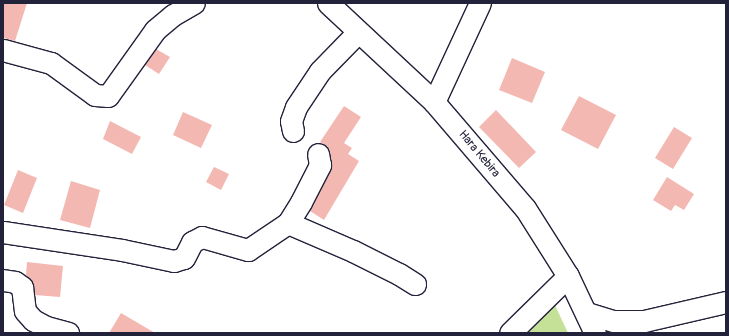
<!DOCTYPE html>
<html>
<head>
<meta charset="utf-8">
<style>
	body { margin:0 }
	#map { position:relative; width:729px; height:336px; overflow:hidden; background:#fff; font-family:Pangolin,sans-serif }
	div>[style] { position:absolute }
	[style*='--x'] { left:calc(var(--x)*1px); top:calc(var(--y)*1px); width:calc(var(--w)*1px); rotate:calc(var(--a)*1deg) }
	.green>* { inset:0; background:#c5e198 }
	.building>* { inset:0; background:#f3b8b2 }
	.roads { filter:drop-shadow(1px 0 #22223b) drop-shadow(-1px 0 #22223b) drop-shadow(0 1px #22223b) drop-shadow(0 -1px #22223b) }
	.street>* { height:21px; margin:-10.5px; padding:0 10.5px; transform-origin:10.5px; border-radius:10.5px; background:#fff }
	span { translate:-50% -50%; white-space:nowrap; text-align:center; line-height:1.15; -webkit-text-stroke:3px #fff; paint-order:stroke }
	.street-label { font-size:12px; color:#22223b }
	.frame { position:absolute; inset:0; border:4px solid #22223b; pointer-events:none }
</style>
</head>
<body>
<div id="map">
	<div class="green">
		<i style="clip-path:polygon(554px 303px,568px 333px,522px 333px)"></i>
	</div>
	<div class="building">
		<i style="clip-path:polygon(3px 3px,27px 3px,15px 41px,3px 38px)"></i>
		<i style="clip-path:polygon(156px 49px,170px 57px,159px 74px,145px 65px)"></i>
		<i style="clip-path:polygon(512px 58px,545px 72px,532px 103px,499px 90px)"></i>
		<i style="clip-path:polygon(579px 96px,616px 115px,598px 149px,561px 130px)"></i>
		<i style="clip-path:polygon(344px 106px,361px 117px,344px 143px,352px 148px,348px 154px,359px 161px,324px 220px,310px 211px,331px 170px,332px 163px,330px 151px,327px 146px,320px 142px)"></i>
		<i style="clip-path:polygon(496px 110px,536px 152px,519px 168px,479px 127px)"></i>
		<i style="clip-path:polygon(183px 112px,212px 125px,201px 148px,173px 135px)"></i>
		<i style="clip-path:polygon(110px 121px,141px 137px,132px 154px,103px 139px)"></i>
		<i style="clip-path:polygon(674px 127px,692px 138px,673px 169px,655px 158px)"></i>
		<i style="clip-path:polygon(214px 167px,229px 174px,221px 190px,206px 182px)"></i>
		<i style="clip-path:polygon(18px 170px,37px 178px,23px 213px,4px 205px)"></i>
		<i style="clip-path:polygon(667px 177px,694px 194px,684px 210px,675px 205px,671px 211px,653px 200px)"></i>
		<i style="clip-path:polygon(71px 181px,100px 190px,90px 228px,60px 220px)"></i>
		<i style="clip-path:polygon(27px 262px,63px 266px,60px 297px,35px 295px,32px 281px,26px 275px)"></i>
		<i style="clip-path:polygon(121px 313px,155px 333px,109px 333px)"></i>
	</div>
	<div class="roads">
		<div class="street">
			<i style="--x:328;--y:3;--w:145;--a:43"></i>
			<i style="--x:434;--y:102;--w:140;--a:49.4"></i>
			<i style="--x:525;--y:208;--w:80;--a:57.7"></i>
			<i style="--x:568;--y:276;--w:63;--a:64.7"></i>
			<i style="--x:3;--y:50;--w:50;--a:15.2"></i>
			<i style="--x:51;--y:63;--w:54;--a:36"></i>
			<i style="--x:95;--y:95;--w:13;--a:4"></i>
			<i style="--x:108;--y:96;--w:81;--a:-54.5"></i>
			<i style="--x:155;--y:30;--w:23;--a:-40"></i>
			<i style="--x:173;--y:15;--w:24;--a:-30"></i>
			<i style="--x:434;--y:102;--w:109;--a:-65.1"></i>
			<i style="--x:293;--y:131;--w:10;--a:-101"></i>
			<i style="--x:291;--y:121;--w:15;--a:-70"></i>
			<i style="--x:296;--y:107;--w:43;--a:-56.3"></i>
			<i style="--x:320;--y:71;--w:54;--a:-45.7"></i>
			<i style="--x:288;--y:223;--w:25;--a:-58"></i>
			<i style="--x:301;--y:202;--w:42;--a:-62.8"></i>
			<i style="--x:320;--y:165;--w:11;--a:-100"></i>
			<i style="--x:3;--y:232;--w:120;--a:8.6"></i>
			<i style="--x:122;--y:250;--w:53;--a:11.9"></i>
			<i style="--x:174;--y:261;--w:10;--a:-17"></i>
			<i style="--x:184;--y:258;--w:18;--a:-63"></i>
			<i style="--x:192;--y:242;--w:11;--a:-27"></i>
			<i style="--x:202;--y:237;--w:48;--a:15.8"></i>
			<i style="--x:248;--y:250;--w:48;--a:-34"></i>
			<i style="--x:288;--y:223;--w:71;--a:23.3"></i>
			<i style="--x:353;--y:251;--w:51;--a:26.6"></i>
			<i style="--x:399;--y:274;--w:19;--a:32"></i>
			<i style="--x:3;--y:280;--w:12;--a:9"></i>
			<i style="--x:15;--y:282;--w:9;--a:36"></i>
			<i style="--x:22;--y:287;--w:24;--a:83"></i>
			<i style="--x:25;--y:311;--w:12;--a:48"></i>
			<i style="--x:33;--y:320;--w:15;--a:28"></i>
			<i style="--x:46;--y:327;--w:23;--a:15"></i>
			<i style="--x:587;--y:313;--w:28;--a:17"></i>
			<i style="--x:614;--y:321;--w:30;--a:0"></i>
			<i style="--x:644;--y:321;--w:84;--a:-13"></i>
			<i style="--x:510;--y:333;--w:81;--a:-44.5"></i>
		</div>
	</div>
	<div class="street-label">
		<span style="left:479px;top:154px;rotate:50deg">Hara Kebira</span>
	</div>
	<div class="frame"></div>
</div>
</body>
</html>
